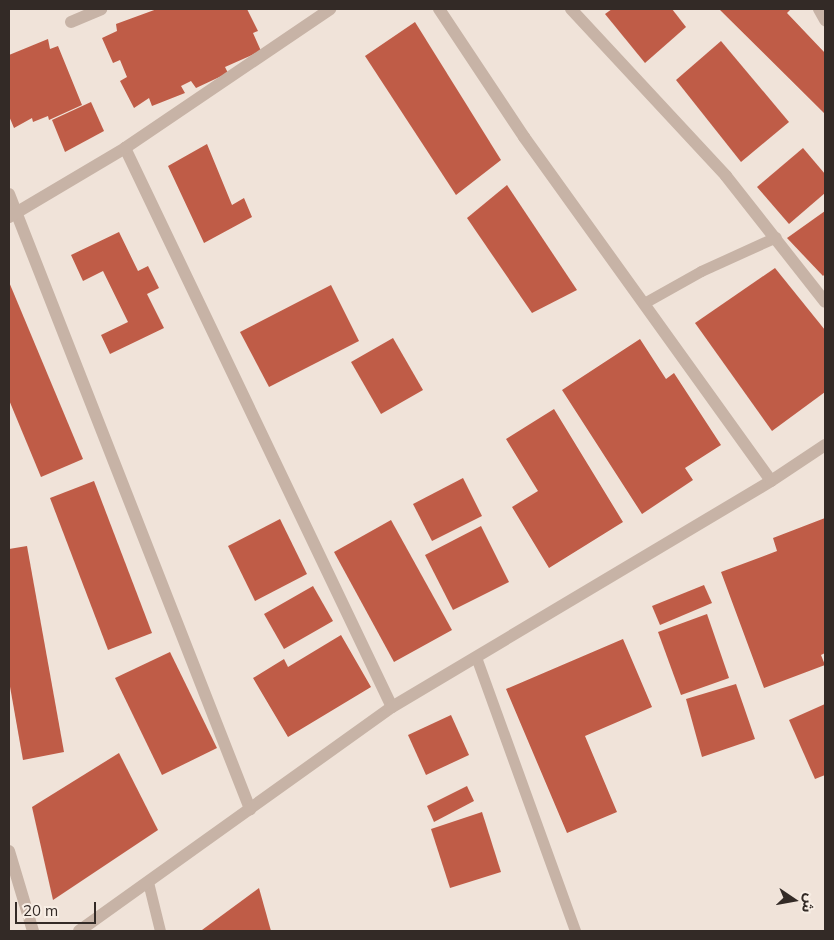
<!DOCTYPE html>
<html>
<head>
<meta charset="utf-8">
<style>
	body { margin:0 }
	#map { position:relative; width:834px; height:940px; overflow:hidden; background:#f0e3d9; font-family:Mulish,"Noto Sans Arabic",sans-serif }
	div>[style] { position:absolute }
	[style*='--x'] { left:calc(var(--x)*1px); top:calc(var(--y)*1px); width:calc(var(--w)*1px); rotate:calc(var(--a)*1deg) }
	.building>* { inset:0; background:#bf5c47 }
	.service>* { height:11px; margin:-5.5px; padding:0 5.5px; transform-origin:5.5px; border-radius:5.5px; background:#c7b3a6 }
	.minor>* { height:12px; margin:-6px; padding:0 6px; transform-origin:6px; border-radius:6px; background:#c7b3a6 }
	.tertiary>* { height:12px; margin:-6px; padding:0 6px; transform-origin:6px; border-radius:6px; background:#c7b3a6 }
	span { translate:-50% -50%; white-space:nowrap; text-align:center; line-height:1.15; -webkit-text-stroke:4px #f8eee5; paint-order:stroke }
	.frame { position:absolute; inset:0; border:10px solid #332a26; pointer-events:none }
	.north { position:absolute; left:769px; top:875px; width:50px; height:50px; -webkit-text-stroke:4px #f8eee5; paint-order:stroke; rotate:102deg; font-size:14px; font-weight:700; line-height:20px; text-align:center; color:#332a26 }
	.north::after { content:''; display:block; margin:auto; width:18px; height:22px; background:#332a26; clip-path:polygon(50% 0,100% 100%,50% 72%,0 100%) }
	.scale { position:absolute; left:15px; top:902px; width:81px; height:22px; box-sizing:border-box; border:2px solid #332a26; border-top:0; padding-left:6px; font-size:15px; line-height:18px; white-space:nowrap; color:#332a26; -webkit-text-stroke:4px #f8eee5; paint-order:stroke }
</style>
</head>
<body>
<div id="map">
	<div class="building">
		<i style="clip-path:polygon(157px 9px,247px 9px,258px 31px,253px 33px,261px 51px,225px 67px,228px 73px,196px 88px,191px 81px,181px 86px,185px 93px,152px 106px,149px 98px,134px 108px,120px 81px,127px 77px,120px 60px,113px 63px,102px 38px,117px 31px,116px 24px)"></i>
		<i style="clip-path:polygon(612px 9px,672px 9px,686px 27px,645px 63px,605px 14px)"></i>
		<i style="clip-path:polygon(719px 9px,791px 9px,787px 13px,825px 53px,825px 114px)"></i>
		<i style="clip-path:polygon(415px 22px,501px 160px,456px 195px,365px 56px)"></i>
		<i style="clip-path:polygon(48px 39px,50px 49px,58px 46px,82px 105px,49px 120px,48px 116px,33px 122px,32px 118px,14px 128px,9px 116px,9px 55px)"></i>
		<i style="clip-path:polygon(721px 41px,789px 122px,741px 162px,676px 80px)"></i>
		<i style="clip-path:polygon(91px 102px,104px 131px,65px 152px,52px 120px)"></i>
		<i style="clip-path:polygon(207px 144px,232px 205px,244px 198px,252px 217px,204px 243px,168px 166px)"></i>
		<i style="clip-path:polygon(803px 148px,825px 174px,825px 193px,789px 224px,757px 187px)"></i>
		<i style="clip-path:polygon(507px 185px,577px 290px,532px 313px,467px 218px)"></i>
		<i style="clip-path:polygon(825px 211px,825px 274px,823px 276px,787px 238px)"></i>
		<i style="clip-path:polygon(119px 232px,138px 271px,148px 266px,159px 288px,147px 294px,164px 328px,110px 354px,101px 335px,128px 322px,103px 271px,83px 281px,71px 255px)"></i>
		<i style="clip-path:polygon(775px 268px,825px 330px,825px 392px,772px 431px,695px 323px)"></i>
		<i style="clip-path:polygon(9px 282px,83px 459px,41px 477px,9px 400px)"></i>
		<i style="clip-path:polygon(331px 285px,359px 341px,269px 387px,240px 332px)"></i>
		<i style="clip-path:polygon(393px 338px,423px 390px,381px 414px,351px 362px)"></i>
		<i style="clip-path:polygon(640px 339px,666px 379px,674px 373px,721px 445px,685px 468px,693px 480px,642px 514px,562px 390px)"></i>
		<i style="clip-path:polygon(554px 409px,623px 522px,549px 568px,512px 507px,538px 491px,506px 439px)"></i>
		<i style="clip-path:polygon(463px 478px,482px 516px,432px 541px,413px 504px)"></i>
		<i style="clip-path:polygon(94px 481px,152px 633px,108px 650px,50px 498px)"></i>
		<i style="clip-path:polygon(825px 518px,825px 653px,821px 655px,825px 665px,764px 688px,721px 572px,777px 551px,773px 538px)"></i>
		<i style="clip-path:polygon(280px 519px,307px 574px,255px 601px,228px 546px)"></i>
		<i style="clip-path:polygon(391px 520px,452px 630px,394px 662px,334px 552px)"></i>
		<i style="clip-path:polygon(481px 526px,509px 582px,453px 610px,425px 555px)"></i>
		<i style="clip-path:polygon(27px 546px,64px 752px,23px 760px,9px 681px,9px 549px)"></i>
		<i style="clip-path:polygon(704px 585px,712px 603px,660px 625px,652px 606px)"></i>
		<i style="clip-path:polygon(313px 586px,333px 621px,284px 649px,264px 614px)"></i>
		<i style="clip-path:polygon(707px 614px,729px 678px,681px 695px,658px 632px)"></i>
		<i style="clip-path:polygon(341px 635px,371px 687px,288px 737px,253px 678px,284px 659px,288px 667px)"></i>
		<i style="clip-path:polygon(623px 639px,652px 707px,585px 736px,617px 812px,567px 833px,506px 689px)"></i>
		<i style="clip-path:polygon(170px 652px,217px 748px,162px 775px,115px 678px)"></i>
		<i style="clip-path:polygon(736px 684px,755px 739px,702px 757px,686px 699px)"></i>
		<i style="clip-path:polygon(825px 704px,825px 775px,815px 779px,789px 720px)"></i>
		<i style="clip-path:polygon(451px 715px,469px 755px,426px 775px,408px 735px)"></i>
		<i style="clip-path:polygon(119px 753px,158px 830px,53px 900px,32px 807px)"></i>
		<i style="clip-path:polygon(467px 786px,474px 801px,434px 822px,427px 806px)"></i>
		<i style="clip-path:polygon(482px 812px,501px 872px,450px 888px,431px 829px)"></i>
		<i style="clip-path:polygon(259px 888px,271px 931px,203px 931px,202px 930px)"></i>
	</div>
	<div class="service">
		<i style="--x:644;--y:303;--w:65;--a:-29.3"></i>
		<i style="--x:701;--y:271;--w:82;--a:-24.4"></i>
		<i style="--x:476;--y:657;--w:291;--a:70.1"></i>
		<i style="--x:148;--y:882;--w:50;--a:76.2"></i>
	</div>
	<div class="minor">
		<i style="--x:439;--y:9;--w:154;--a:56.4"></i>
		<i style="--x:524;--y:137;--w:423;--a:54.3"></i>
		<i style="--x:571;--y:9;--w:228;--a:47.1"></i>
		<i style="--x:726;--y:176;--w:160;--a:51.8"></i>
		<i style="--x:819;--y:9;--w:13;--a:61"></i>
		<i style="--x:71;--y:22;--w:33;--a:-23"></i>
		<i style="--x:125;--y:148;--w:619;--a:64.47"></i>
		<i style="--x:9;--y:194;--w:661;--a:68.6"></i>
		<i style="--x:9;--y:217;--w:135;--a:-30.7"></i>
		<i style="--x:125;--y:148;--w:248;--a:-34.1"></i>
		<i style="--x:9;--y:851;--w:84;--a:73.3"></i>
	</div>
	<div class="tertiary">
		<i style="--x:79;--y:931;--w:385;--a:-35.6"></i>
		<i style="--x:392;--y:707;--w:441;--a:-30.8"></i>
		<i style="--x:771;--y:481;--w:65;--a:-33.7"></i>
	</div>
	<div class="frame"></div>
	<div class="north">ش</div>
	<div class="scale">20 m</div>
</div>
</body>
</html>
